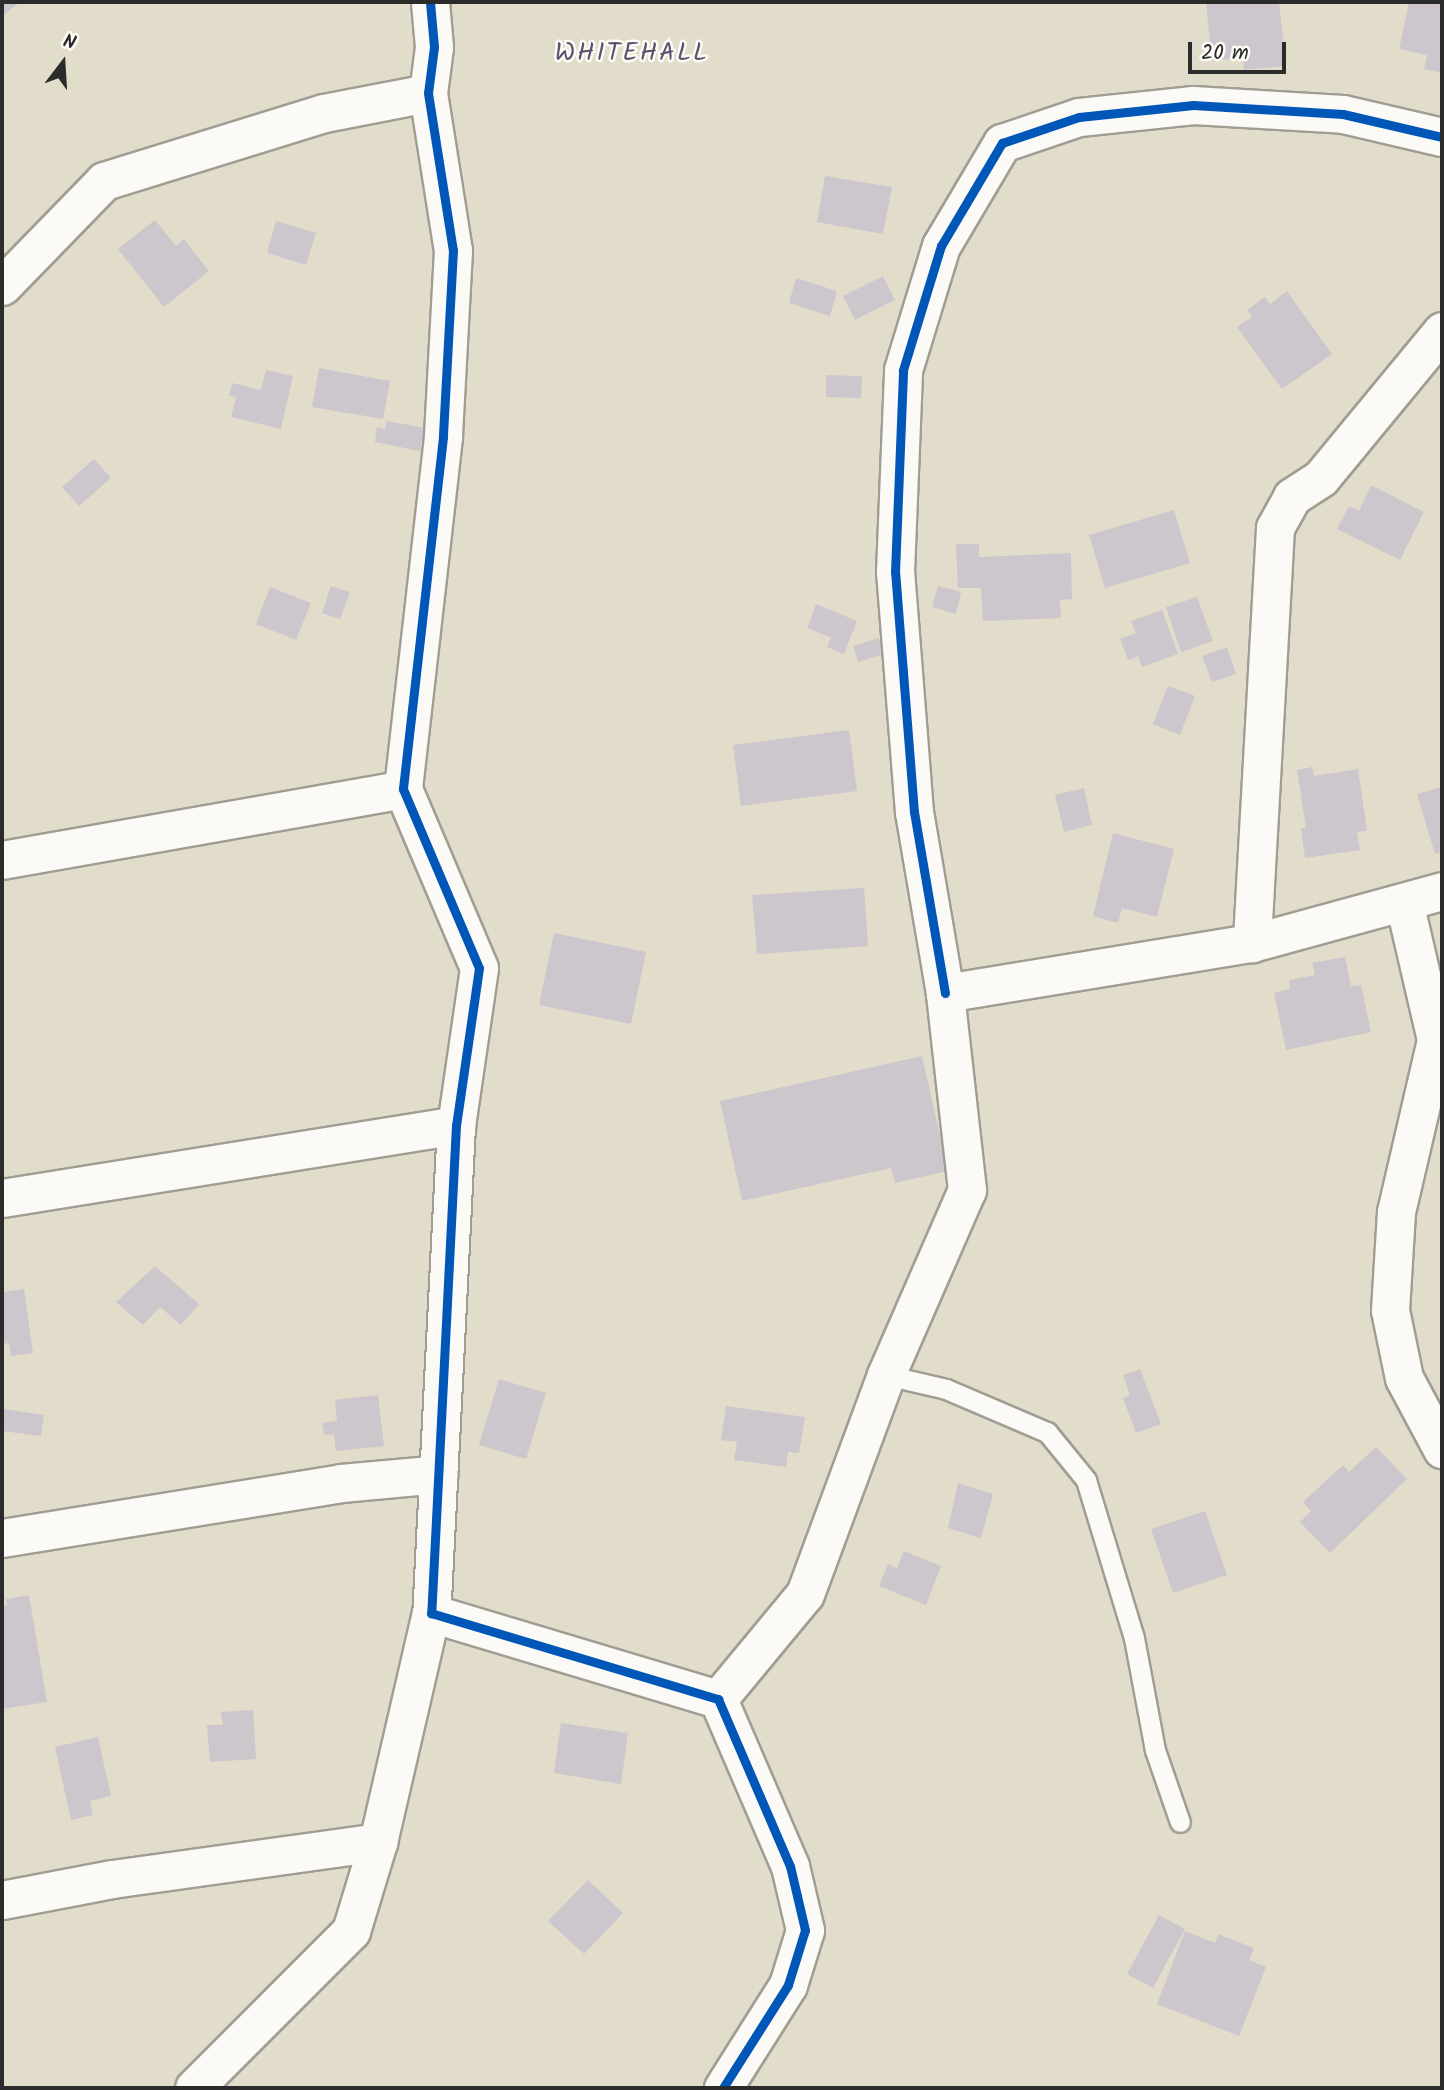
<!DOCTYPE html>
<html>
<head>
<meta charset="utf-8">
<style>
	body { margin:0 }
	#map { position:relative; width:1444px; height:2090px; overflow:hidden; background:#e2ddcb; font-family:Kalam,sans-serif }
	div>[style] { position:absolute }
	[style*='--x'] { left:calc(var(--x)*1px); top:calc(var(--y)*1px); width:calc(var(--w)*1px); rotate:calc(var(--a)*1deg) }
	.building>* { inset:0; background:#cdc6cc }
	.roads { filter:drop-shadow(2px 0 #a09d93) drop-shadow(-2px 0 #a09d93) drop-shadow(0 2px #a09d93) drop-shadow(0 -2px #a09d93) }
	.service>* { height:19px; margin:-9.5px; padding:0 9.5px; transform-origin:9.5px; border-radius:9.5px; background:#fbfaf7 }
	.minor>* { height:37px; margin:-18.5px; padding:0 18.5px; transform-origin:18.5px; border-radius:18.5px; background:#fbfaf7 }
	.cycleway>* { height:9px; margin:-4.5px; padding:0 4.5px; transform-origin:4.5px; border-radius:4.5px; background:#0057b8 }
	span { translate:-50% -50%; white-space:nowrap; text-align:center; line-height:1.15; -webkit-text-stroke:5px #fdfcf7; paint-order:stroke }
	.neighbourhood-label { font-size:26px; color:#5a536b; letter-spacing:2px }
	.frame { position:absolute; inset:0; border:4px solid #2b2b2b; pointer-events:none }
	.north { position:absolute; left:28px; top:28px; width:70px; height:70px; -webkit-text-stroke:5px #fdfcf7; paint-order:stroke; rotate:17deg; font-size:19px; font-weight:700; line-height:28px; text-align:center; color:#2b2b2b }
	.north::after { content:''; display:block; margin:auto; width:24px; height:32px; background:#2b2b2b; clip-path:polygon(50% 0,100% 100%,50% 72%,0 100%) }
	.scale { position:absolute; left:1188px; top:42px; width:98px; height:32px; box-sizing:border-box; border:4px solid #2b2b2b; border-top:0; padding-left:9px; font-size:21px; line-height:24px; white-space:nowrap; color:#2b2b2b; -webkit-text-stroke:5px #fdfcf7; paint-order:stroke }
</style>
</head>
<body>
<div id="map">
	<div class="building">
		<i style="clip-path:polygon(2px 2px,20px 2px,2px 16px)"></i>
		<i style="clip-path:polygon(1212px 2px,1279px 2px,1286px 66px,1244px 70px,1243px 58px,1212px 61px,1206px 4px)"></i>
		<i style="clip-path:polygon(1409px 2px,1442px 2px,1442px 73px,1424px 69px,1427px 55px,1399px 49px)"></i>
		<i style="clip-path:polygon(825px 176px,892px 187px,883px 234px,817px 222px)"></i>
		<i style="clip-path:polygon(155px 220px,176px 246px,184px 239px,209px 271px,164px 307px,118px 249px)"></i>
		<i style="clip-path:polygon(276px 221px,316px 233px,306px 265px,267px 253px)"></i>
		<i style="clip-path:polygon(883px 276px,895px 300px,855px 320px,843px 296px)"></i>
		<i style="clip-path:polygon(796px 278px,837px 291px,830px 316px,789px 303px)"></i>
		<i style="clip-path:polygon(1287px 291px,1332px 354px,1282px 389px,1237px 327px,1252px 317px,1247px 310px,1265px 297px,1270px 304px)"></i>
		<i style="clip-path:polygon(319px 368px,390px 381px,383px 419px,312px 407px)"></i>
		<i style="clip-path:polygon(266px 370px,293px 376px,281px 429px,231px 417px,236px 397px,229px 396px,232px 383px,261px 390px)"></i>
		<i style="clip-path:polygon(826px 375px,862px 376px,861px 398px,826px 397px)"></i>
		<i style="clip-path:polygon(387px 421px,425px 428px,420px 451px,375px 442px,377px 427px,385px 429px)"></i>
		<i style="clip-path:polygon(94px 459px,111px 478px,79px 506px,62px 487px)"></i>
		<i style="clip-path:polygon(1371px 485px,1424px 512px,1400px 560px,1337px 529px,1349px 506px,1359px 511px)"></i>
		<i style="clip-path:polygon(1174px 510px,1190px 563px,1105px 588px,1089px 535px)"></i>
		<i style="clip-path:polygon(956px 544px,979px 544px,979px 557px,1071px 553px,1072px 599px,1060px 600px,1061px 618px,983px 621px,981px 588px,958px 588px)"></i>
		<i style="clip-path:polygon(331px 586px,350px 592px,340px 619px,322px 613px)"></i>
		<i style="clip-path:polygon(938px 586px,961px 592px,956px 614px,932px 607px)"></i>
		<i style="clip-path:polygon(270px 587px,311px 603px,296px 640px,256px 624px)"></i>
		<i style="clip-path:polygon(1197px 597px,1213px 641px,1181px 652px,1166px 607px)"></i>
		<i style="clip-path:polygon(816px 604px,857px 621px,844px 654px,827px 647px,831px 638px,807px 628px)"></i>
		<i style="clip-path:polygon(1162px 610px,1178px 654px,1142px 667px,1138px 656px,1128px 660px,1120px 639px,1136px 633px,1131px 621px)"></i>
		<i style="clip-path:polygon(879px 638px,883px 654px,858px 662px,853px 646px)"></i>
		<i style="clip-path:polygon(1227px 647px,1236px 674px,1212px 682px,1202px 656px)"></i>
		<i style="clip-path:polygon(1168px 686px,1195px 696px,1180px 735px,1153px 724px)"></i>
		<i style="clip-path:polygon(849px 730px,857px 791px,741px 806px,733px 745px)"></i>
		<i style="clip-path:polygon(1312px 767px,1314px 776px,1358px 769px,1367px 831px,1357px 832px,1360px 850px,1305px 858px,1301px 828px,1306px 828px,1297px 770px)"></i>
		<i style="clip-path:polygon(1442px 787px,1442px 852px,1435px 854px,1417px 794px)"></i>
		<i style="clip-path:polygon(1084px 788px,1092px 825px,1064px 832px,1055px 795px)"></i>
		<i style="clip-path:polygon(1113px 833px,1174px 849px,1157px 917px,1122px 908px,1118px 923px,1093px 916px)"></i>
		<i style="clip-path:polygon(864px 888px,868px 946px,757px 954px,752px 895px)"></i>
		<i style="clip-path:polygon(554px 933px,646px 952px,631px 1024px,539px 1005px)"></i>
		<i style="clip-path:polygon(1345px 957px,1351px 986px,1361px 985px,1371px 1032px,1286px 1050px,1274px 993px,1290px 989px,1289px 980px,1315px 975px,1312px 963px)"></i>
		<i style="clip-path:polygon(922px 1056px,948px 1171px,895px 1183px,891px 1168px,742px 1201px,720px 1101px)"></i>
		<i style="clip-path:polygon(155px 1266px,199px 1304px,181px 1325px,160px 1307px,143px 1325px,116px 1302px)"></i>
		<i style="clip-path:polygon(24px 1289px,33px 1353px,11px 1356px,9px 1343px,2px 1344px,2px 1292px)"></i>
		<i style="clip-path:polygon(1140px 1369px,1161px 1424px,1136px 1433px,1123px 1398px,1130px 1395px,1123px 1375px)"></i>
		<i style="clip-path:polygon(499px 1379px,546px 1393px,526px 1459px,479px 1445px)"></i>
		<i style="clip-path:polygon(378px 1395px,384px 1446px,336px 1451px,334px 1434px,324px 1435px,322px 1423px,337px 1421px,335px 1400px)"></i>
		<i style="clip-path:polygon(726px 1406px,805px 1417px,799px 1453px,788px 1452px,786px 1467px,734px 1460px,737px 1442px,721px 1440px)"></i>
		<i style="clip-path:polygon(3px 1409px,44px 1415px,41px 1436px,2px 1431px)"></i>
		<i style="clip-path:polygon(1376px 1447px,1407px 1479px,1330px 1553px,1300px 1522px,1311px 1511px,1303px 1502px,1343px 1465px,1349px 1472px)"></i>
		<i style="clip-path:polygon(958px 1483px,993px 1494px,981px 1538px,948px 1528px)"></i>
		<i style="clip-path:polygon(1205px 1511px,1227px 1575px,1173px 1593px,1151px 1529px)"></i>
		<i style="clip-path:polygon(904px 1551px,941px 1566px,926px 1605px,879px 1586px,888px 1564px,897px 1568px)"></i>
		<i style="clip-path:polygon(29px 1595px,47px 1702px,2px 1709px,2px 1606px,7px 1606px,6px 1599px)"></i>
		<i style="clip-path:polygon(253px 1710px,256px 1759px,210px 1762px,207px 1725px,223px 1725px,221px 1712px)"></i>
		<i style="clip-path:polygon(561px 1723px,628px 1733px,621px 1784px,554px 1773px)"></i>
		<i style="clip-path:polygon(98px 1737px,111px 1796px,90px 1801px,93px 1815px,71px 1820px,55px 1747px)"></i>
		<i style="clip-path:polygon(588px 1880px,623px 1913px,584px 1954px,548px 1921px)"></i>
		<i style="clip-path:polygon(1159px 1915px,1185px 1929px,1153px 1988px,1127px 1974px)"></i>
		<i style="clip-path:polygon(1185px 1931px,1215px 1943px,1218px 1934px,1254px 1948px,1249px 1960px,1266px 1967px,1239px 2036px,1157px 2004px)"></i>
	</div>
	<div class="roads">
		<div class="service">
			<i style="--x:886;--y:1375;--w:62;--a:13.1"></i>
			<i style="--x:946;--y:1389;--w:110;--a:23.1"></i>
			<i style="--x:1047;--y:1432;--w:62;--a:50.9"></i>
			<i style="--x:1086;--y:1480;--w:165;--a:73.1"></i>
			<i style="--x:1134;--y:1638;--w:114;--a:79.4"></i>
			<i style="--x:1155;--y:1750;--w:76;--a:70.9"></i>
		</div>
		<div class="minor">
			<i style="--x:430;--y:2;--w:45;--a:84.9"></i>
			<i style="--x:434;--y:47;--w:46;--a:97.4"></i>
			<i style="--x:428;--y:93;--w:159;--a:81"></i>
			<i style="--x:453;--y:250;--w:187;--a:93.1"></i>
			<i style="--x:443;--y:437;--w:354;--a:96.5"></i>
			<i style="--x:403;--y:789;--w:194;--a:67"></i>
			<i style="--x:479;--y:968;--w:159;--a:98.3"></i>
			<i style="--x:456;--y:1125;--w:489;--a:92.9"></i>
			<i style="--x:431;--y:1613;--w:300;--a:16.7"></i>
			<i style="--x:718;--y:1699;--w:182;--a:66.7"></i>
			<i style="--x:790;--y:1866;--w:66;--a:76.8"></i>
			<i style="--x:805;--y:1930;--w:58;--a:107.2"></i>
			<i style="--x:788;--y:1985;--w:122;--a:122.3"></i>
			<i style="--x:2;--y:286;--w:146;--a:-45.8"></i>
			<i style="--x:104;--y:181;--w:230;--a:-17.2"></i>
			<i style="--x:324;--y:113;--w:106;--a:-10.9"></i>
			<i style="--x:1442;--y:331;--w:190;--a:129.5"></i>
			<i style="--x:1321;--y:478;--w:35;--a:147"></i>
			<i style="--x:1292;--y:497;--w:35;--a:119"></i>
			<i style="--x:1275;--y:528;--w:416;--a:93.2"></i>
			<i style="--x:1252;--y:943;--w:197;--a:-15.3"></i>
			<i style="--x:2;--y:860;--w:407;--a:-10"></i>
			<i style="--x:1404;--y:902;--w:142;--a:76.9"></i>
			<i style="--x:1436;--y:1040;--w:177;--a:103.1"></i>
			<i style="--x:1396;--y:1212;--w:98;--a:93.5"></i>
			<i style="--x:1390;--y:1310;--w:69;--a:78.4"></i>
			<i style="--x:1404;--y:1378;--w:81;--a:61.8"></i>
			<i style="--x:945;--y:993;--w:184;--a:-99.7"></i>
			<i style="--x:914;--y:812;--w:241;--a:-94.5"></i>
			<i style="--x:895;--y:572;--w:202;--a:-87.7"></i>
			<i style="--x:903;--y:370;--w:130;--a:-73"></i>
			<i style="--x:941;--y:246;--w:120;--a:-59.4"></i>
			<i style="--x:1002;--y:143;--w:81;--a:-18.7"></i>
			<i style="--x:1079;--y:117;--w:115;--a:-6"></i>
			<i style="--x:1193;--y:105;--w:150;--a:3.4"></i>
			<i style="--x:1343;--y:114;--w:102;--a:13.1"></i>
			<i style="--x:2;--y:1198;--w:460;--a:-9.1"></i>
			<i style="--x:2;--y:1538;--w:343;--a:-9.2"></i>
			<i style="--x:341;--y:1483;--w:98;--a:-5.2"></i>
			<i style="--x:718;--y:1699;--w:136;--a:-50.4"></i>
			<i style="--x:805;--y:1594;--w:233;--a:-69.7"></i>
			<i style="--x:886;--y:1375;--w:202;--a:-66.4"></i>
			<i style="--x:967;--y:1190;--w:198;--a:-96.4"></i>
			<i style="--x:945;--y:993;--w:311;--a:-9.3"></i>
			<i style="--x:2;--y:1900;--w:112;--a:-10.8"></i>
			<i style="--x:112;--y:1879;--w:269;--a:-7.9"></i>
			<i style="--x:194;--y:2088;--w:222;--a:-45"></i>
			<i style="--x:351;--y:1931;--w:93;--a:-73.1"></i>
			<i style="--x:378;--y:1842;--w:235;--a:-77"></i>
		</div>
	</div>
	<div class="cycleway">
		<i style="--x:430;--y:2;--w:45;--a:84.9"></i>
		<i style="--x:434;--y:47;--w:46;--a:97.4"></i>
		<i style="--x:428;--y:93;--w:159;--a:81"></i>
		<i style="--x:453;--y:250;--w:187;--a:93.1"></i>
		<i style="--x:443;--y:437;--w:354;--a:96.5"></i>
		<i style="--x:403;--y:789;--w:194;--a:67"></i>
		<i style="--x:479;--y:968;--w:159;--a:98.3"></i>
		<i style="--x:456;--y:1125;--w:489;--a:92.9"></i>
		<i style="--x:431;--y:1613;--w:300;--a:16.7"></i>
		<i style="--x:718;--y:1699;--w:182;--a:66.7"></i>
		<i style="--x:790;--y:1866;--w:66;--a:76.8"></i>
		<i style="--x:805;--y:1930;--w:58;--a:107.2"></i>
		<i style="--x:788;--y:1985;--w:122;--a:122.3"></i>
		<i style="--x:945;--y:993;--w:184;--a:-99.7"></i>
		<i style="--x:914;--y:812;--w:241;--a:-94.5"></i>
		<i style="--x:895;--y:572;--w:202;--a:-87.7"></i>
		<i style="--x:903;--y:370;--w:130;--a:-73"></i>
		<i style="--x:941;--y:246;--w:120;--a:-59.4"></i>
		<i style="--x:1002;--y:143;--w:81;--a:-18.7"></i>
		<i style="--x:1079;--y:117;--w:115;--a:-6"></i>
		<i style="--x:1193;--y:105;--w:150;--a:3.4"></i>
		<i style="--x:1343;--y:114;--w:102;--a:13.1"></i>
	</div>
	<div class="neighbourhood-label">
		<span style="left:632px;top:54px">WHITEHALL</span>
	</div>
	<div class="frame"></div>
	<div class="north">N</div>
	<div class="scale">20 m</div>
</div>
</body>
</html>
